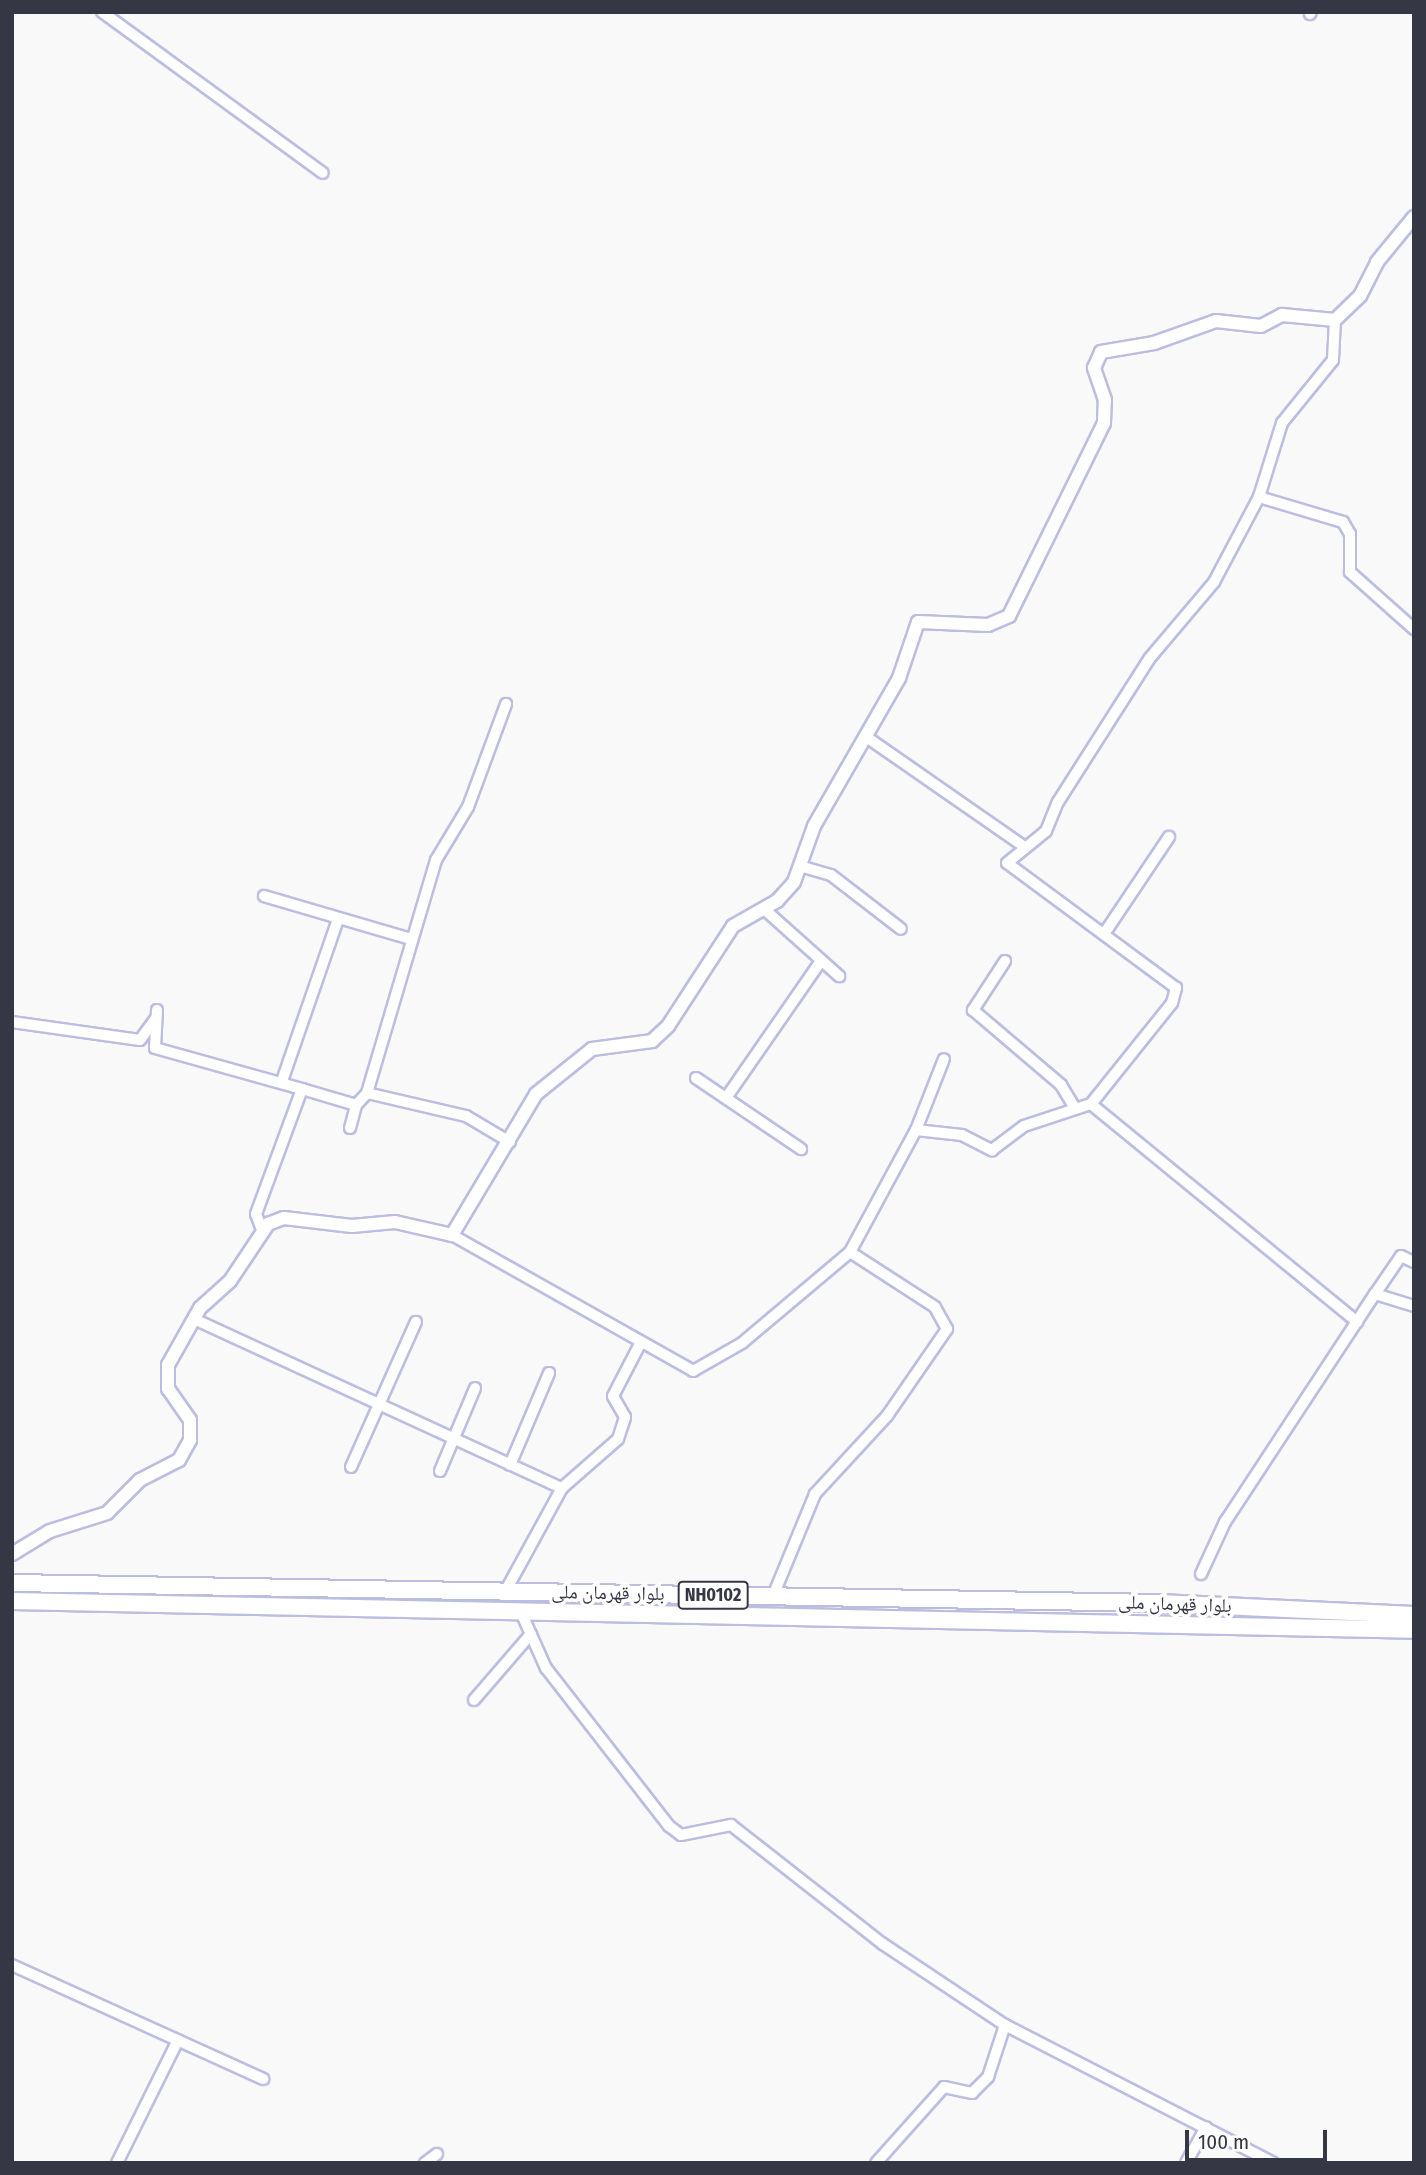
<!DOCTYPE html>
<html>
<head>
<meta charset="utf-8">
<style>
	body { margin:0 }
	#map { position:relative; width:1426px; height:2175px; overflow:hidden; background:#f9f9f9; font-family:"Fira Sans Condensed","Noto Naskh Arabic",sans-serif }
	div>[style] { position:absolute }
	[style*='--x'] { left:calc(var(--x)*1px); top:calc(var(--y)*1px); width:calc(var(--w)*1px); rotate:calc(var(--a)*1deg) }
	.roads { filter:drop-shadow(2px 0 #bcbee1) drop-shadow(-2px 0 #bcbee1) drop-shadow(0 2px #bcbee1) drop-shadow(0 -2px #bcbee1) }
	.minor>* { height:10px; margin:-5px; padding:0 5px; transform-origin:5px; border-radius:5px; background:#fff }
	.tertiary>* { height:12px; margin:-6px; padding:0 6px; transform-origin:6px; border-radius:6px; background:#fff }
	.trunk>* { height:16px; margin:-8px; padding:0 8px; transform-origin:8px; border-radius:8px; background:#fff }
	span { translate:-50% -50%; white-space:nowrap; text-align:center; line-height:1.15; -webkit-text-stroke:7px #fff; paint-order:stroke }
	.shield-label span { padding:2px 5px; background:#fff; border:2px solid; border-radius:5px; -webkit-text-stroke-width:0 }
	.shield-label { font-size:18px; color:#363745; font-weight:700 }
	.street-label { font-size:19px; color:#363745 }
	.frame { position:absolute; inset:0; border:14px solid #363745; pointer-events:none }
	.scale { position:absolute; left:1185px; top:2130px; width:142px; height:32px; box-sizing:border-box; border:4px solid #363745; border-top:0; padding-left:9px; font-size:21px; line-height:24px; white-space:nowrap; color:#363745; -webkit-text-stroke:5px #fff; paint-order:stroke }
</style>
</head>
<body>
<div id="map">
	<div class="roads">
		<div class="minor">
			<i style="--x:102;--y:12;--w:273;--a:36.1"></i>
			<i style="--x:1310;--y:14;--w:2;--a:-63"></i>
			<i style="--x:1335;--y:320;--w:40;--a:92.9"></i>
			<i style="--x:1333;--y:360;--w:81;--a:129"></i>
			<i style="--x:1282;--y:423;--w:77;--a:107.3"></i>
			<i style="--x:1259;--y:497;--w:88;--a:16.6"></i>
			<i style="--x:1343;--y:522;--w:14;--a:60"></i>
			<i style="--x:1350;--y:534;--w:38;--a:90"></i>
			<i style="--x:1350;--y:572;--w:86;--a:41.7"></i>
			<i style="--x:865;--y:736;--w:193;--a:34.8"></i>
			<i style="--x:803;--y:867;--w:29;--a:16"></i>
			<i style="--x:831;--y:875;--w:88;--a:37.6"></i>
			<i style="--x:264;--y:896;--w:153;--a:16.3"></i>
			<i style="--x:764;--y:909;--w:101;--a:41.8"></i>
			<i style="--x:1104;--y:934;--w:117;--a:-56.2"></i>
			<i style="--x:1005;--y:961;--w:59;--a:123.1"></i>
			<i style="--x:973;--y:1010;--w:116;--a:40.4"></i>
			<i style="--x:1061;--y:1085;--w:27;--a:59"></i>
			<i style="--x:157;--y:1010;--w:38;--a:93"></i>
			<i style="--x:155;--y:1048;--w:153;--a:15.6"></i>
			<i style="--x:302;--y:1089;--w:133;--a:110.2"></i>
			<i style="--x:256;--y:1214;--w:17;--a:69"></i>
			<i style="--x:12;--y:1022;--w:129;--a:8"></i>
			<i style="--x:140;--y:1040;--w:27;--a:-54"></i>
			<i style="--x:696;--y:1078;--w:127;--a:34.1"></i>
			<i style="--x:282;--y:1081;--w:168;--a:-70.9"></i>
			<i style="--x:302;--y:1089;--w:56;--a:16.5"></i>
			<i style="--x:356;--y:1105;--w:16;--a:-47"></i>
			<i style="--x:367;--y:1093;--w:102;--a:13.1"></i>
			<i style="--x:466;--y:1116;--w:51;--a:30.6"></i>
			<i style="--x:367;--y:1093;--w:243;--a:-73.5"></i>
			<i style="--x:436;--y:860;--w:62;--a:-58.9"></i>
			<i style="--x:468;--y:807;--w:110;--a:-69.7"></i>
			<i style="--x:726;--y:1098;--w:165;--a:-55.3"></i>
			<i style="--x:1091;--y:1104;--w:344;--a:39.3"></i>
			<i style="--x:350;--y:1128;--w:24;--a:-75"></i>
			<i style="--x:916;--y:1130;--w:46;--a:6.2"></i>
			<i style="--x:962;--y:1135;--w:34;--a:27"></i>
			<i style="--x:992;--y:1150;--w:40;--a:-37"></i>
			<i style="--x:1024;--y:1126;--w:71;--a:-18.2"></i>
			<i style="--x:1091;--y:1104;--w:129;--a:-51.3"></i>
			<i style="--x:1172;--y:1003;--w:16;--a:-75"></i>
			<i style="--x:1176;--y:988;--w:210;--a:-143.5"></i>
			<i style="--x:1007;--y:863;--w:50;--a:-39.4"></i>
			<i style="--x:1046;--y:831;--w:31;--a:-68"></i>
			<i style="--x:1058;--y:802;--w:169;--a:-57.5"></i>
			<i style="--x:1149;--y:659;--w:101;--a:-49.8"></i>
			<i style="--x:1214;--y:582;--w:96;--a:-62.1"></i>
			<i style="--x:452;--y:1235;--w:277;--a:29.4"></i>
			<i style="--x:693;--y:1371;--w:56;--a:-29.7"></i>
			<i style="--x:742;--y:1343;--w:141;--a:-40.1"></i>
			<i style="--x:850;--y:1252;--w:139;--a:-61.6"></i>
			<i style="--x:916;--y:1130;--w:76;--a:-68.5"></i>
			<i style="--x:1375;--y:1294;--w:41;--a:17.1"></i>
			<i style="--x:194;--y:1319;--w:405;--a:24.7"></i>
			<i style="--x:510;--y:1465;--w:100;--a:-67"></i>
			<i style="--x:351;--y:1467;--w:159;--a:-65.9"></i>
			<i style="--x:440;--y:1471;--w:90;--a:-67.1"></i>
			<i style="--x:1201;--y:1574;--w:57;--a:-65.2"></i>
			<i style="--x:1225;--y:1522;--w:273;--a:-56.7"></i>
			<i style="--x:1375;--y:1294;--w:46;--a:-55.6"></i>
			<i style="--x:1401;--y:1256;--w:14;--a:25"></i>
			<i style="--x:505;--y:1592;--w:119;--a:-61.3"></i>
			<i style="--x:562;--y:1488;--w:74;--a:-41.2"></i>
			<i style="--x:618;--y:1439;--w:23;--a:-72"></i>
			<i style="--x:625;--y:1417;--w:24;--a:-120"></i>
			<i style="--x:613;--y:1396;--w:59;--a:-62.6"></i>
			<i style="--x:773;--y:1596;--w:110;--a:-67.6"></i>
			<i style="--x:815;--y:1494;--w:106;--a:-47.3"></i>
			<i style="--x:887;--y:1416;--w:106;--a:-55.4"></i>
			<i style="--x:947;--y:1329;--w:25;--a:-119"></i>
			<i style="--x:935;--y:1307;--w:101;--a:-147.1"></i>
			<i style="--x:520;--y:1610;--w:64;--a:65.9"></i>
			<i style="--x:546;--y:1668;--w:200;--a:52.1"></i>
			<i style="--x:669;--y:1826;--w:15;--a:37"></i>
			<i style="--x:681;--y:1835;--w:51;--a:-11.3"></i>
			<i style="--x:731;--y:1825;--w:193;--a:38.1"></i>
			<i style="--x:883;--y:1944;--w:146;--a:33.6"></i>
			<i style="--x:1005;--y:2025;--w:302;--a:27.2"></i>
			<i style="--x:474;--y:1700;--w:87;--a:-49.2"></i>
			<i style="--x:12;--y:1965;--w:276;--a:24.4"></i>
			<i style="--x:117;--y:2163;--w:137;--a:-63.6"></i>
			<i style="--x:425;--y:2163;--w:15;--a:-37"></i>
			<i style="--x:876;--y:2163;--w:102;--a:-48.2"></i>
			<i style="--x:944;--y:2087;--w:29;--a:12"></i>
			<i style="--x:972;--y:2093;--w:23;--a:-45"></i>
			<i style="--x:988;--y:2077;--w:55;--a:-71.9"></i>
			<i style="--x:1186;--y:2163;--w:41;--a:-60.9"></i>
		</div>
		<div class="tertiary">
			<i style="--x:12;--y:1554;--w:44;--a:-31.2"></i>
			<i style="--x:50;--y:1531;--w:60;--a:-17.5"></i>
			<i style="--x:107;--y:1513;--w:47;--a:-45"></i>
			<i style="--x:140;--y:1480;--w:44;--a:-27.1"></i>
			<i style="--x:179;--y:1460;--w:23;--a:-61"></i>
			<i style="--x:190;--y:1440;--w:20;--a:-90"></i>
			<i style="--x:190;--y:1420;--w:38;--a:-125"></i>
			<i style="--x:168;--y:1389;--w:24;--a:-90"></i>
			<i style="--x:168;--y:1365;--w:65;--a:-60.7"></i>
			<i style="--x:200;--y:1308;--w:40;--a:-42"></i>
			<i style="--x:230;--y:1281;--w:69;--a:-56.3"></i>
			<i style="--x:268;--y:1224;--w:17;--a:-21"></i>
			<i style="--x:284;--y:1218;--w:68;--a:6.7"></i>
			<i style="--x:352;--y:1226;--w:43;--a:-5.3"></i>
			<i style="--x:395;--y:1222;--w:58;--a:12.8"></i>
			<i style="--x:452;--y:1235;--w:164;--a:-59.2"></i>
			<i style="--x:536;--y:1094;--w:72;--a:-38.8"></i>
			<i style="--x:592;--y:1049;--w:61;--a:-7.6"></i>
			<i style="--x:652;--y:1041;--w:22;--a:-43"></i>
			<i style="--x:668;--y:1026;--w:119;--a:-57"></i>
			<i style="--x:733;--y:926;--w:51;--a:-29.6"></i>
			<i style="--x:777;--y:901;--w:25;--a:-48"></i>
			<i style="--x:794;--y:882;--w:59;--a:-70.3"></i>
			<i style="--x:814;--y:826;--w:171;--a:-60.1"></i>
			<i style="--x:899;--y:678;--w:59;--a:-71.3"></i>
			<i style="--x:918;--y:622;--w:70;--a:2.5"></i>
			<i style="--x:988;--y:625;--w:23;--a:-23"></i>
			<i style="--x:1009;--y:616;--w:215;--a:-63.8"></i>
			<i style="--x:1104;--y:423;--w:23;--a:-88"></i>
			<i style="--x:1105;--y:400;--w:34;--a:-109"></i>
			<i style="--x:1094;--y:368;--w:17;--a:-66"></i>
			<i style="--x:1101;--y:352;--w:54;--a:-9.6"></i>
			<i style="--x:1154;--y:343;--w:66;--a:-19.5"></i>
			<i style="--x:1216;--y:321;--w:45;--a:6.3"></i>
			<i style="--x:1261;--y:326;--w:24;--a:-28"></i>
			<i style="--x:1282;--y:315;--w:53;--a:5.4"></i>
			<i style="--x:1335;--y:320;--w:35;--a:-44"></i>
			<i style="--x:1360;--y:296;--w:38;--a:-63"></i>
			<i style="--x:1377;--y:262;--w:58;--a:-50.6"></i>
		</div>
		<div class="trunk">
			<i style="--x:12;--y:1583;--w:1147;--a:1"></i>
			<i style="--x:1159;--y:1603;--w:255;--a:2.7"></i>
			<i style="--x:12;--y:1601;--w:1402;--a:1.18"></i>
		</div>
	</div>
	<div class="shield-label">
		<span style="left:713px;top:1595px">NH0102</span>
	</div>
	<div class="street-label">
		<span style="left:608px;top:1593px;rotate:1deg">بلوار قهرمان ملی</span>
		<span style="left:1175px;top:1604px;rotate:2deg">بلوار قهرمان ملی</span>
	</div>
	<div class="frame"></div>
	<div class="scale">100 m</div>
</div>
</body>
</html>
